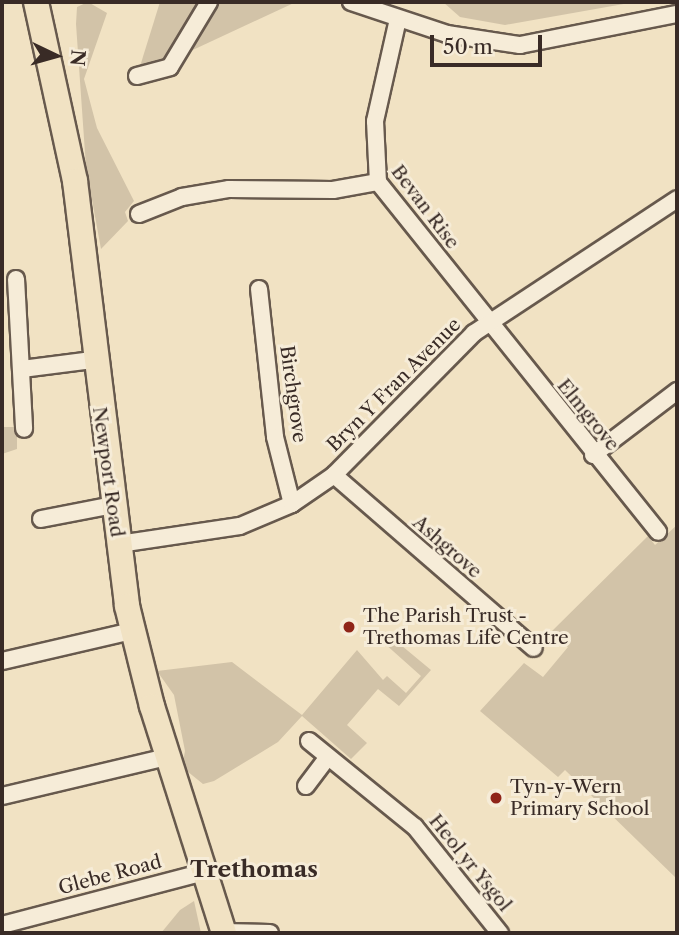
<!DOCTYPE html>
<html>
<head>
<meta charset="utf-8">
<style>
	body { margin:0 }
	#map { position:relative; width:679px; height:935px; overflow:hidden; background:#f1e2c3; font-family:"Libre Caslon Text",serif }
	div>[style] { position:absolute }
	[style*='--x'] { left:calc(var(--x)*1px); top:calc(var(--y)*1px); width:calc(var(--w)*1px); rotate:calc(var(--a)*1deg) }
	.green>* { inset:0; background:#d2c3a8 }
	.roads { filter:drop-shadow(2px 0 #67594d) drop-shadow(-2px 0 #67594d) drop-shadow(0 2px #67594d) drop-shadow(0 -2px #67594d) }
	.minor>* { height:16px; margin:-8px; padding:0 8px; transform-origin:8px; border-radius:8px; background:#f6ecd8 }
	.primary>* { height:24px; margin:-12px; padding:0 12px; transform-origin:12px; border-radius:12px; background:#f1e2c3 }
	.dots>* { width:19px; height:19px; translate:-50% -50%; box-sizing:border-box; border:4px solid #f6ecd8; border-radius:50% }
	span { translate:-50% -50%; white-space:nowrap; text-align:center; line-height:1.15; -webkit-text-stroke:6px #f6ecd8; paint-order:stroke }
	.street-label { font-size:19px; color:#392b26 }
	.poi-label { font-size:19px; color:#392b26 }
	.left { translate:0 -50%; text-align:left }
	.quarter-label { font-size:23px; color:#392b26; font-weight:700 }
	.frame { position:absolute; inset:0; border:4px solid #392b26; pointer-events:none }
	.north { position:absolute; left:21px; top:21px; width:70px; height:70px; -webkit-text-stroke:5px #f6ecd8; paint-order:stroke; rotate:95deg; font-size:19px; font-weight:700; line-height:28px; text-align:center; color:#392b26 }
	.north::after { content:''; display:block; margin:auto; width:24px; height:32px; background:#392b26; clip-path:polygon(50% 0,100% 100%,50% 72%,0 100%) }
	.scale { position:absolute; left:430px; top:35px; width:112px; height:32px; box-sizing:border-box; border:4px solid #392b26; border-top:0; padding-left:9px; font-size:21px; line-height:24px; white-space:nowrap; color:#392b26; -webkit-text-stroke:5px #f6ecd8; paint-order:stroke }
</style>
</head>
<body>
<div id="map">
	<div class="green">
		<i style="clip-path:polygon(88px 2px,107px 13px,84px 79px,97px 128px,134px 201px,125px 212px,128px 221px,101px 249px,86px 167px,76px 24px,77px 7px)"></i>
		<i style="clip-path:polygon(160px 2px,296px 2px,137px 76px)"></i>
		<i style="clip-path:polygon(443px 2px,635px 2px,505px 25px,460px 17px)"></i>
		<i style="clip-path:polygon(2px 427px,17px 427px,17px 449px,2px 454px)"></i>
		<i style="clip-path:polygon(677px 525px,677px 879px,565px 770px,558px 777px,480px 711px,524px 663px,543px 677px,568px 647px,550px 633px,648px 536px,655px 545px)"></i>
		<i style="clip-path:polygon(390px 636px,431px 670px,399px 706px,378px 689px,347px 725px,367px 743px,351px 759px,302px 716px,278px 742px,214px 781px,203px 784px,182px 767px,185px 751px,174px 695px,157px 671px,232px 662px,302px 715px,357px 650px,383px 680px,387px 676px,406px 693px,421px 676px,384px 643px)"></i>
		<i style="clip-path:polygon(194px 901px,201px 933px,161px 933px,180px 910px)"></i>
	</div>
	<div class="roads">
		<div class="minor">
			<i style="--x:351;--y:2;--w:101;--a:18.4"></i>
			<i style="--x:447;--y:34;--w:74;--a:8.6"></i>
			<i style="--x:520;--y:45;--w:160;--a:-11.2"></i>
			<i style="--x:398;--y:19;--w:105;--a:102.7"></i>
			<i style="--x:375;--y:121;--w:61;--a:87.2"></i>
			<i style="--x:378;--y:182;--w:448;--a:51.3"></i>
			<i style="--x:137;--y:76;--w:34;--a:-15"></i>
			<i style="--x:170;--y:67;--w:76;--a:-59"></i>
			<i style="--x:139;--y:214;--w:46;--a:-21.6"></i>
			<i style="--x:182;--y:197;--w:48;--a:-9.7"></i>
			<i style="--x:229;--y:189;--w:104;--a:0.6"></i>
			<i style="--x:333;--y:190;--w:46;--a:-10.1"></i>
			<i style="--x:16;--y:279;--w:150;--a:86.9"></i>
			<i style="--x:259;--y:289;--w:149;--a:83.8"></i>
			<i style="--x:275;--y:437;--w:69;--a:75.8"></i>
			<i style="--x:22;--y:369;--w:71;--a:-7.3"></i>
			<i style="--x:593;--y:455;--w:106;--a:-37.3"></i>
			<i style="--x:334;--y:475;--w:264;--a:40.9"></i>
			<i style="--x:41;--y:519;--w:73;--a:-11"></i>
			<i style="--x:119;--y:544;--w:122;--a:-8.5"></i>
			<i style="--x:240;--y:526;--w:56;--a:-22.9"></i>
			<i style="--x:292;--y:504;--w:51;--a:-34.6"></i>
			<i style="--x:334;--y:475;--w:199;--a:-45.4"></i>
			<i style="--x:474;--y:333;--w:243;--a:-33.4"></i>
			<i style="--x:2;--y:661;--w:133;--a:-13"></i>
			<i style="--x:309;--y:741;--w:136;--a:39.1"></i>
			<i style="--x:415;--y:827;--w:136;--a:51.3"></i>
			<i style="--x:306;--y:786;--w:36;--a:-53"></i>
			<i style="--x:2;--y:796;--w:170;--a:-13.3"></i>
			<i style="--x:2;--y:925;--w:213;--a:-14.7"></i>
			<i style="--x:224;--y:932;--w:46;--a:1.2"></i>
		</div>
		<div class="primary">
			<i style="--x:36;--y:2;--w:183;--a:77.7"></i>
			<i style="--x:75;--y:181;--w:428;--a:83"></i>
			<i style="--x:127;--y:606;--w:103;--a:76"></i>
			<i style="--x:152;--y:706;--w:238;--a:72.4"></i>
		</div>
	</div>
	<div class="dots">
		<i style="left:349px;top:627px;background:#8f2418"></i>
		<i style="left:496px;top:798px;background:#8f2418"></i>
	</div>
	<div class="street-label">
		<span style="left:425px;top:207px;rotate:53deg">Bevan Rise</span>
		<span style="left:394px;top:385px;rotate:-45deg">Bryn Y Fran Avenue</span>
		<span style="left:293px;top:394px;rotate:82deg">Birchgrove</span>
		<span style="left:588px;top:415px;rotate:51deg">Elmgrove</span>
		<span style="left:108px;top:472px;rotate:82deg">Newport Road</span>
		<span style="left:447px;top:547px;rotate:41deg">Ashgrove</span>
		<span style="left:470px;top:863px;rotate:51deg">Heol yr Ysgol</span>
		<span style="left:110px;top:875px;rotate:-15deg">Glebe Road</span>
	</div>
	<div class="poi-label">
		<span class="left" style="left:363px;top:627px">The Parish Trust -<br>Trethomas Life Centre</span>
		<span class="left" style="left:510px;top:798px">Tyn-y-Wern<br>Primary School</span>
	</div>
	<div class="quarter-label">
		<span style="left:254px;top:869px">Trethomas</span>
	</div>
	<div class="frame"></div>
	<div class="north">N</div>
	<div class="scale">50 m</div>
</div>
</body>
</html>
